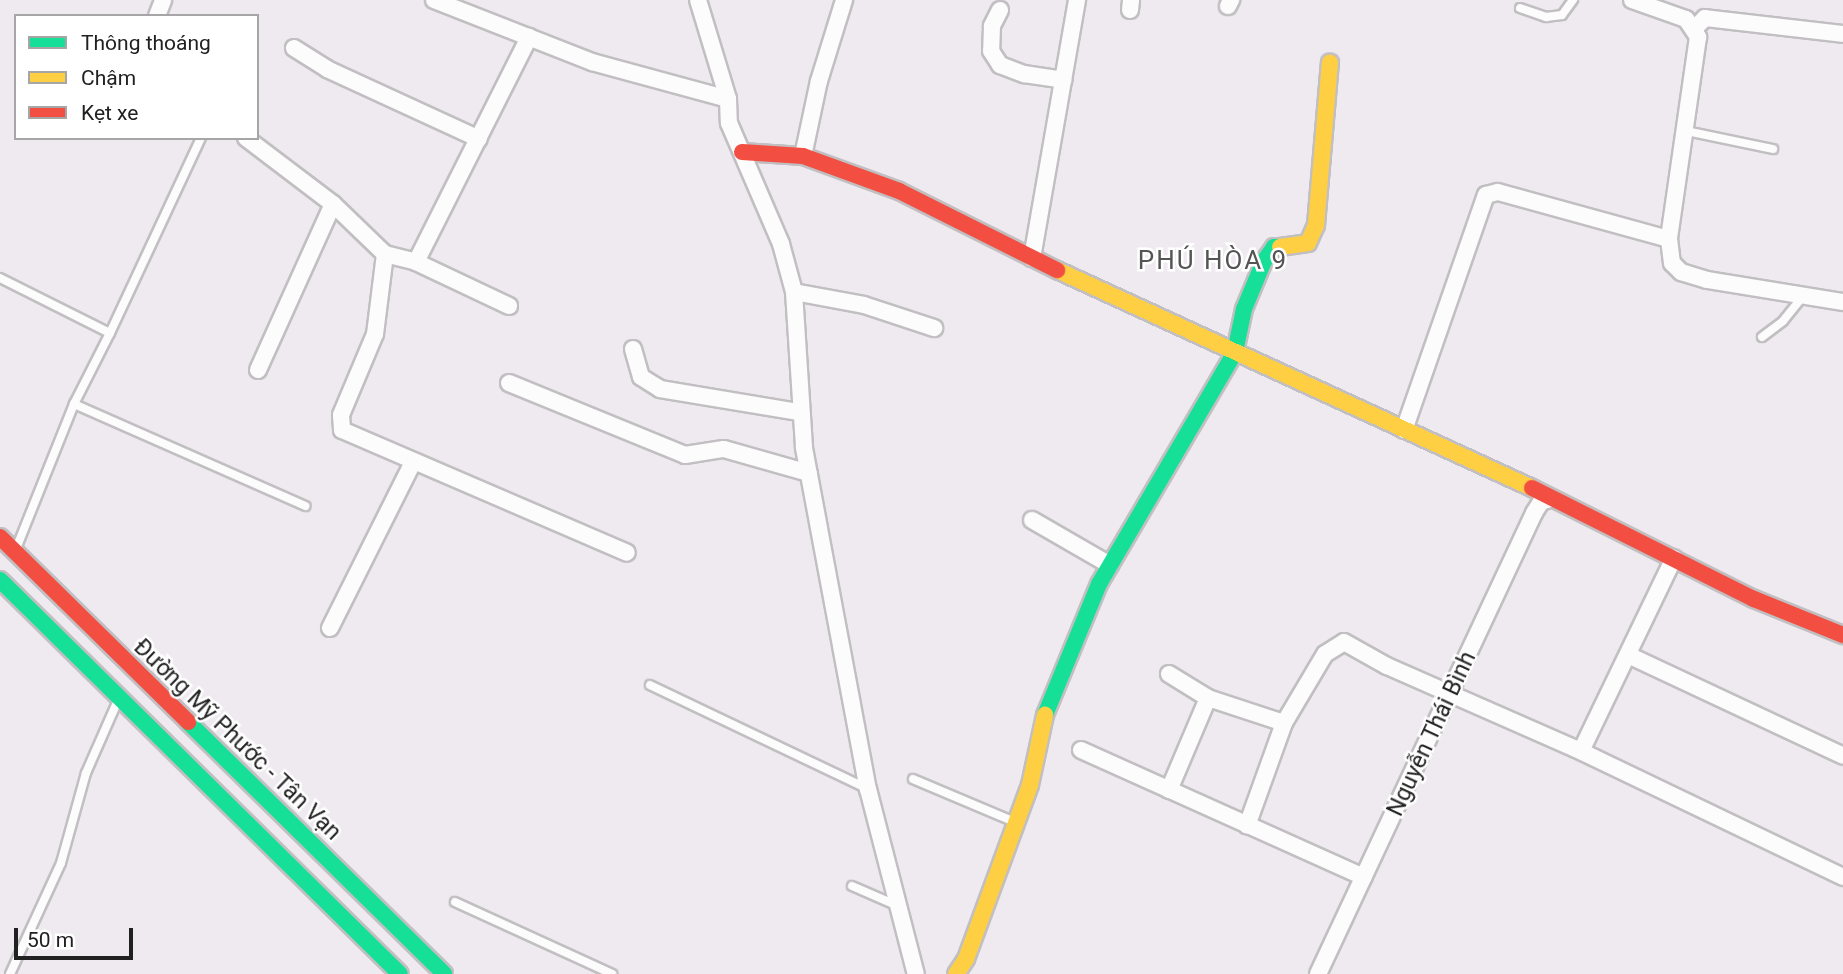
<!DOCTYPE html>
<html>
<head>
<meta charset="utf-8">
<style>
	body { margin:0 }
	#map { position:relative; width:1843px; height:974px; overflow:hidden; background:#efeaef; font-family:Roboto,sans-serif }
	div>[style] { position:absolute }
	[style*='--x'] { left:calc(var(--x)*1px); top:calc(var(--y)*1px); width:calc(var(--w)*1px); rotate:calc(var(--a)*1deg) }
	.roads { filter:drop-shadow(2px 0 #c1bfc1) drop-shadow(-2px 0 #c1bfc1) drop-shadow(0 2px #c1bfc1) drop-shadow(0 -2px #c1bfc1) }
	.lane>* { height:8px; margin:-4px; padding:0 4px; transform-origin:4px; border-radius:4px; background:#fdfcfd }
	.street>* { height:16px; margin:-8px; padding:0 8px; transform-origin:8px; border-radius:8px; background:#fdfcfd }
	.fast>* { height:16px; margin:-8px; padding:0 8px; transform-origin:8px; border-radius:8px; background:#16e098 }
	.slow>* { height:16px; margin:-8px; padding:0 8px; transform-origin:8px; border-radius:8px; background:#ffcf43 }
	.jam>* { height:16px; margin:-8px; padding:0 8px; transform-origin:8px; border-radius:8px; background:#f24e42 }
	span { translate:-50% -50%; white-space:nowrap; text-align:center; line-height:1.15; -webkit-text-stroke:5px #fff; paint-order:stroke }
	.street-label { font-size:23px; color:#212121 }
	.quarter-label { font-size:26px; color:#545454; letter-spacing:2px }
	.legend { position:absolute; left:14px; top:14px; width:245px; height:126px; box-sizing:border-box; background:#fff; border:2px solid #a6a6a6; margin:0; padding:9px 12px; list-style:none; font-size:21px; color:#212121 }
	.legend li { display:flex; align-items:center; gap:14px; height:35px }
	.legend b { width:35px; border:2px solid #a6a6a6 }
	.scale { position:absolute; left:14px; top:928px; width:119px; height:32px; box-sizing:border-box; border:4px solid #212121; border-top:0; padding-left:9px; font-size:21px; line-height:24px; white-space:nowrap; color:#212121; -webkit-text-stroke:5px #fff; paint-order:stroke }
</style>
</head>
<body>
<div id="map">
	<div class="roads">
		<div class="lane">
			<i style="--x:1520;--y:8;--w:28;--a:19"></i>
			<i style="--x:1546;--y:17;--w:16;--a:-7"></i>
			<i style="--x:1562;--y:15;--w:19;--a:-54"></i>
			<i style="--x:1686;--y:131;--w:89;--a:11.7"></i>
			<i style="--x:0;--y:278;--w:123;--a:26.6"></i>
			<i style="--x:110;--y:333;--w:80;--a:116.9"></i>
			<i style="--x:74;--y:404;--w:156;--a:111.8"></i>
			<i style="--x:110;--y:333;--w:215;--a:-65"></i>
			<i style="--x:1762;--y:337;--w:26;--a:-37"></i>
			<i style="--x:1783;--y:321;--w:33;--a:-51"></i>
			<i style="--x:74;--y:404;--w:253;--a:23.8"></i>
			<i style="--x:650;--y:685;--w:242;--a:25.5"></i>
			<i style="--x:913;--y:779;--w:111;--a:22.9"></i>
			<i style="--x:852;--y:886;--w:50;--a:23.5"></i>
			<i style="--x:455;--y:902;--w:173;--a:24.6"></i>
			<i style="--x:10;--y:974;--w:122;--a:-65.3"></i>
			<i style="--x:61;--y:863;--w:93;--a:-74.5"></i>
			<i style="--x:86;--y:773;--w:80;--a:-66.3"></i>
		</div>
		<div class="street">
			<i style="--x:434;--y:0;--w:170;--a:21.4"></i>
			<i style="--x:592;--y:62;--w:141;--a:15.2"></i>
			<i style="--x:698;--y:0;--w:103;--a:73.1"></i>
			<i style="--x:728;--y:99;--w:24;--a:88"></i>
			<i style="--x:729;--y:123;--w:132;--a:66.7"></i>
			<i style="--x:781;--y:244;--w:50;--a:74.8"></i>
			<i style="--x:794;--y:292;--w:156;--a:86.3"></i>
			<i style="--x:804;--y:448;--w:347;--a:79.4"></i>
			<i style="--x:868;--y:789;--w:191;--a:75.5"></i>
			<i style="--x:1632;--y:0;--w:57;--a:19.4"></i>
			<i style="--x:1686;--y:19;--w:22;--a:56"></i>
			<i style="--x:1698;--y:37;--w:204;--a:98.2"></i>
			<i style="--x:1669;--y:239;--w:24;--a:83"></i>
			<i style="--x:1672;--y:263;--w:13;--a:45"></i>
			<i style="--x:1681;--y:272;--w:27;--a:17"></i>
			<i style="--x:1707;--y:280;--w:138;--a:9.2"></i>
			<i style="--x:1228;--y:6;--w:7;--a:-63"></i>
			<i style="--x:1000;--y:10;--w:18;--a:117"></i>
			<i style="--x:992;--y:26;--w:25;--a:92"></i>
			<i style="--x:991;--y:51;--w:17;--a:57"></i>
			<i style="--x:1000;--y:65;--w:26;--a:21"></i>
			<i style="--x:1024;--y:74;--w:40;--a:8.5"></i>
			<i style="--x:1130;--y:10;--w:10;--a:-84"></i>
			<i style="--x:157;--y:16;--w:17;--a:-69"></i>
			<i style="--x:1695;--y:28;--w:14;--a:-45"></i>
			<i style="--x:1705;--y:18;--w:139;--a:6.6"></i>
			<i style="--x:294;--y:48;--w:39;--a:32"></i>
			<i style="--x:327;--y:69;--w:167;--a:24.7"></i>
			<i style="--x:246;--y:138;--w:109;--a:37.2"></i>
			<i style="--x:333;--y:204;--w:72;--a:43.9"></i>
			<i style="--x:385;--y:254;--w:32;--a:14"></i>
			<i style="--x:416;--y:262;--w:103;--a:25.3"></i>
			<i style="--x:803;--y:156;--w:77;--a:-78"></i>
			<i style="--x:819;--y:81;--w:85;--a:-72.8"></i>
			<i style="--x:385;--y:254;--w:81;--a:97.1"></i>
			<i style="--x:375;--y:334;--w:88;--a:112.8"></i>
			<i style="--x:341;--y:415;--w:15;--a:86"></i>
			<i style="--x:342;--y:430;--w:310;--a:23.3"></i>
			<i style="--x:1032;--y:258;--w:262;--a:-80.1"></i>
			<i style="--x:416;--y:262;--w:252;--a:-63.3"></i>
			<i style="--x:794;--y:292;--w:71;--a:10.5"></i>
			<i style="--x:864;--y:305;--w:74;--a:18.2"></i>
			<i style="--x:633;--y:349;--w:29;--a:74"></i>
			<i style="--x:641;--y:377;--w:22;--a:32"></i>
			<i style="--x:660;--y:389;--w:141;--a:9.4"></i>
			<i style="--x:258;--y:370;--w:182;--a:-65.7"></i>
			<i style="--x:509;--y:383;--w:190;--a:22.2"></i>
			<i style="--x:685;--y:455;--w:39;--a:-9"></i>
			<i style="--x:724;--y:449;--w:88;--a:15.8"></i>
			<i style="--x:1404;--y:430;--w:249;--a:-70.8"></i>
			<i style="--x:1486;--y:195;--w:12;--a:-14"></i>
			<i style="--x:1498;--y:192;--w:177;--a:15.4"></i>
			<i style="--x:1032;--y:520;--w:90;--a:30"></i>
			<i style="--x:330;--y:628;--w:186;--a:-63.4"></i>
			<i style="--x:1630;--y:656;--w:235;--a:25.1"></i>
			<i style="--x:1169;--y:674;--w:46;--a:31.6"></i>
			<i style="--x:1284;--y:723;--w:80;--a:-59.3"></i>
			<i style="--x:1325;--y:654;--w:22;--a:-32"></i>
			<i style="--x:1344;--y:642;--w:49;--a:29.2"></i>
			<i style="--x:1387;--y:666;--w:206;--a:23.7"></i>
			<i style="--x:1576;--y:749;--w:296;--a:25.6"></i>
			<i style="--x:1081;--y:750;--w:310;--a:24.2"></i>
			<i style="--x:1581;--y:751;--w:214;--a:-64.3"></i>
			<i style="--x:1169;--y:790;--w:100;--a:-67"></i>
			<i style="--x:1208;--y:698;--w:80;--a:18.2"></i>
			<i style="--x:1284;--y:723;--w:109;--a:109.8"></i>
			<i style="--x:1318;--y:974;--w:509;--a:-64.89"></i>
			<i style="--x:1534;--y:513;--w:13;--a:-58"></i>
			<i style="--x:1541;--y:502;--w:9;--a:-18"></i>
		</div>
		<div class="fast">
			<i style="--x:0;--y:580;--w:561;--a:44.57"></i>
			<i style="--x:1045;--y:715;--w:142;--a:-67.6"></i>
			<i style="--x:1099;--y:584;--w:269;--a:-59.6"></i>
			<i style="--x:1235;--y:352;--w:44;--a:-78.2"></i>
			<i style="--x:1244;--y:309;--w:52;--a:-67.4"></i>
			<i style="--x:1264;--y:261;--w:17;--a:-54"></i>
			<i style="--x:1274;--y:247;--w:6;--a:0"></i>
			<i style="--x:188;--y:722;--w:359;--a:44.5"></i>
		</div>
		<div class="slow">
			<i style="--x:1280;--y:247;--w:28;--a:-8"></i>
			<i style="--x:1308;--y:243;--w:20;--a:-66"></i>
			<i style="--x:1316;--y:225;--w:163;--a:-85.1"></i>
			<i style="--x:1057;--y:270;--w:523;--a:24.65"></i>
			<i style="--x:956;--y:974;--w:18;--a:-56"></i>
			<i style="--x:966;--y:959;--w:185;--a:-69.8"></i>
			<i style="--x:1030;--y:785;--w:72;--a:-77.9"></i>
		</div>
		<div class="jam">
			<i style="--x:742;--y:152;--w:61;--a:3.8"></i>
			<i style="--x:803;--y:156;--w:102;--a:20"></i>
			<i style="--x:899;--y:191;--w:177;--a:26.6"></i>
			<i style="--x:1532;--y:488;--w:248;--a:26.6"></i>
			<i style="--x:1754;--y:599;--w:96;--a:22"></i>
			<i style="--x:0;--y:537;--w:264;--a:44.5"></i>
		</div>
	</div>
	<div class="street-label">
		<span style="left:1432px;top:734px;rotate:-65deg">Nguyễn Thái Bình</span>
		<span style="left:237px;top:740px;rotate:44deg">Đường Mỹ Phước - Tân Vạn</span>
	</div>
	<div class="quarter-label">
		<span style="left:1213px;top:261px">PHÚ HÒA 9</span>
	</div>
	<ul class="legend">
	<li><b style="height:9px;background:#16e098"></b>Thông thoáng</li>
	<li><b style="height:9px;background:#ffcf43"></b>Chậm</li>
	<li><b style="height:9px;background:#f24e42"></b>Kẹt xe</li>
	</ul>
	<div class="scale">50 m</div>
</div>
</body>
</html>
